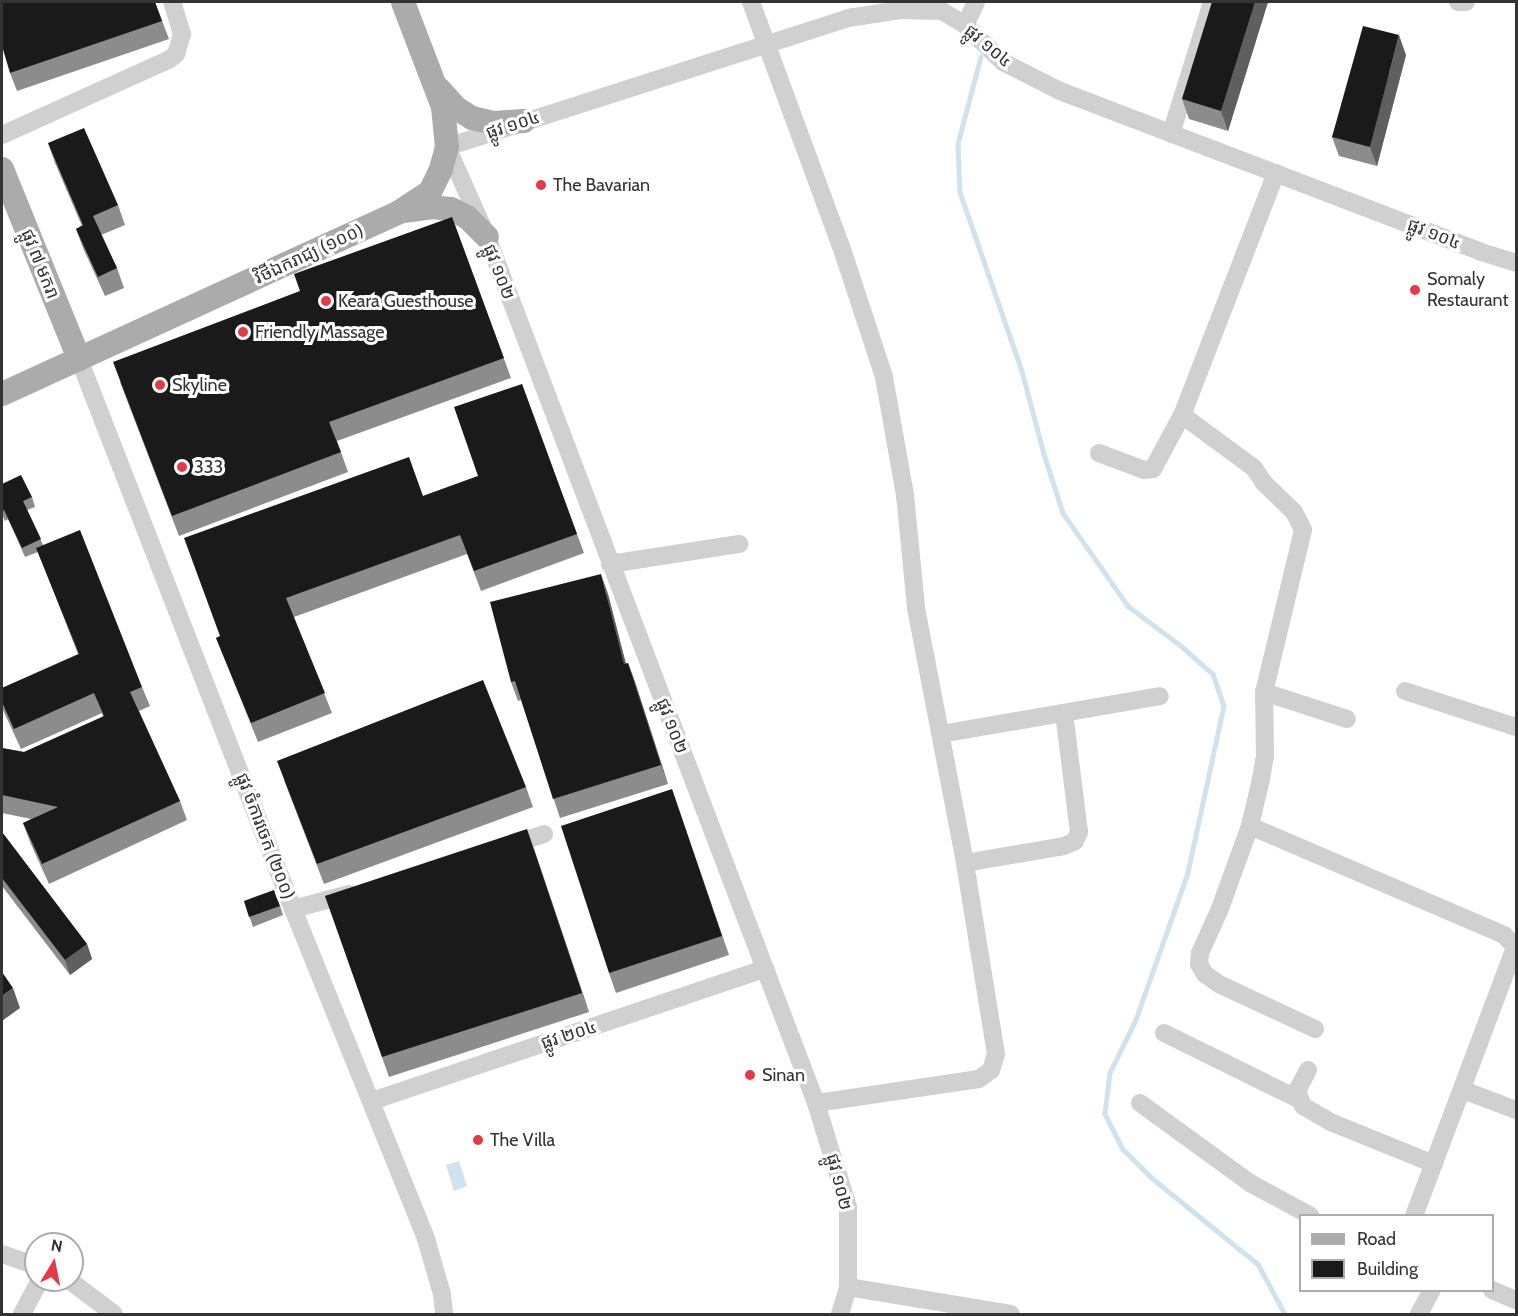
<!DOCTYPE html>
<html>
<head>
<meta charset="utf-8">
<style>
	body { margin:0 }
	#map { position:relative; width:1518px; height:1316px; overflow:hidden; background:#fff; font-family:Cabin,"Noto Sans Khmer",sans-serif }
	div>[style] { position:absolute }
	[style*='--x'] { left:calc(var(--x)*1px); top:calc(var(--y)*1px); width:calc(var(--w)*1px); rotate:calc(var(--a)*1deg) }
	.water>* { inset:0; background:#cfe2ee }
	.stream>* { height:4.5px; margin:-2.25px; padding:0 2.25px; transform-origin:2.25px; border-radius:2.25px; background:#cfe2ee }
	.minor>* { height:18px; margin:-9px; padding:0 9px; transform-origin:9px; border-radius:9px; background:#d0d0d0 }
	.major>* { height:24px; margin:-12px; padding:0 12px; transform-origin:12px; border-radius:12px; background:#ababab }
	.wall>* { inset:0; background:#8c8c8c }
	.shaded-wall>* { inset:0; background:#5f5f5f }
	.building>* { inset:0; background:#1a1a1a }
	.dots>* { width:16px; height:16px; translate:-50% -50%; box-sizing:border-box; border:3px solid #fff; border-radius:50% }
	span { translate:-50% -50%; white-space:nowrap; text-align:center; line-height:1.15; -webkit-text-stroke:6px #fff; paint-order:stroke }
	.street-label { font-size:18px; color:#333 }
	.poi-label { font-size:18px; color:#333 }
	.left { translate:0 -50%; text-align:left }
	.frame { position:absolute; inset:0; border:3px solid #333; pointer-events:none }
	.legend { position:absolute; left:1299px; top:1214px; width:195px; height:78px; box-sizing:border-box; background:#fff; border:2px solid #adadad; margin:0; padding:8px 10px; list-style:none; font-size:18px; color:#333 }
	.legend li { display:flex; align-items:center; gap:12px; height:30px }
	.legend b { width:30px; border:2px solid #adadad }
	.north { position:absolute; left:24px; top:1232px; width:60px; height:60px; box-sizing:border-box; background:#fff; border:2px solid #adadad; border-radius:50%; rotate:10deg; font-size:16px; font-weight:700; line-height:24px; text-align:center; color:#333 }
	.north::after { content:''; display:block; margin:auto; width:21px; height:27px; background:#e63946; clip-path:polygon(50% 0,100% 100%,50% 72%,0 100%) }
</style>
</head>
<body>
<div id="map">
	<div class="water">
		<i style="clip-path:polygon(459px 1161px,467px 1186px,454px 1191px,446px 1165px)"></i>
	</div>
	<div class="stream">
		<i style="--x:981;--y:57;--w:90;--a:104.8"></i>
		<i style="--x:958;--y:144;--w:48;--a:87.6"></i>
		<i style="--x:960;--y:192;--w:189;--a:70.9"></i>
		<i style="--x:1022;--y:371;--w:86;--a:75.2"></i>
		<i style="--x:1044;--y:454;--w:62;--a:72.1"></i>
		<i style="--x:1063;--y:513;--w:113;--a:55"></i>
		<i style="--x:1128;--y:606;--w:65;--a:36.9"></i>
		<i style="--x:1180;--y:645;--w:44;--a:41.3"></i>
		<i style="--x:1213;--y:674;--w:34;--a:71"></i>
		<i style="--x:1224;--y:706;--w:171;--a:102.2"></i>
		<i style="--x:1188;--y:873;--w:156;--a:109.5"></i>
		<i style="--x:1136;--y:1020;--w:59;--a:116.1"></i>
		<i style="--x:1110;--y:1073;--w:41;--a:97"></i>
		<i style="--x:1105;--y:1114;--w:39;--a:63"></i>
		<i style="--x:1123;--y:1149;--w:41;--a:45"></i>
		<i style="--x:1152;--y:1178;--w:136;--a:39.1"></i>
		<i style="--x:1258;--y:1264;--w:57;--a:61.6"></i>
	</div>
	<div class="minor">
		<i style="--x:751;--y:2;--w:260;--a:69.8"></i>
		<i style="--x:841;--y:246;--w:138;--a:71.8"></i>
		<i style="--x:884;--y:377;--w:120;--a:79.9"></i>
		<i style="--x:905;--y:495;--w:114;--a:84.4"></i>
		<i style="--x:916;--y:608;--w:260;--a:79.1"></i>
		<i style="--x:965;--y:863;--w:193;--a:80.8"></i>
		<i style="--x:996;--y:1054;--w:17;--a:107"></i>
		<i style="--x:991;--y:1070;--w:15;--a:143"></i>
		<i style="--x:979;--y:1079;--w:165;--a:171.6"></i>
		<i style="--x:1458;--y:2;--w:8;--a:0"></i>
		<i style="--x:965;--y:25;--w:25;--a:-64"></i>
		<i style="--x:1171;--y:134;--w:138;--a:-72.7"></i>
		<i style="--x:2;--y:135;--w:184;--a:-24.3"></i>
		<i style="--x:170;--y:59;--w:8;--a:-40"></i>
		<i style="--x:176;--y:54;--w:21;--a:-73"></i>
		<i style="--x:182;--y:34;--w:34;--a:-107"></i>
		<i style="--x:1276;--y:173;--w:260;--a:111.2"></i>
		<i style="--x:1182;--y:415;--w:89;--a:36.4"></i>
		<i style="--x:1254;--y:468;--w:18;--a:56"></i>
		<i style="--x:1264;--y:483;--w:42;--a:44"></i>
		<i style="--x:1294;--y:512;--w:20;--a:63"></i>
		<i style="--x:1303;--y:530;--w:167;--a:103.5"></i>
		<i style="--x:1264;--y:692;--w:64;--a:89.1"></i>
		<i style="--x:1265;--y:756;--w:23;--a:100"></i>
		<i style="--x:1261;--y:779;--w:48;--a:103.2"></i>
		<i style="--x:1250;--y:826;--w:90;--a:110"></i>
		<i style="--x:1219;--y:911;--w:46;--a:114.3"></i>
		<i style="--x:1200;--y:953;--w:11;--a:95"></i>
		<i style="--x:1199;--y:964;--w:12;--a:59"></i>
		<i style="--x:1205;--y:974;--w:17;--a:36"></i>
		<i style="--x:1219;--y:984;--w:106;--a:25.1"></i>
		<i style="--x:79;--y:359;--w:590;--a:68.74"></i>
		<i style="--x:293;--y:909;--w:356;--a:68"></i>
		<i style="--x:426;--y:1239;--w:57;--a:73.8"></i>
		<i style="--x:442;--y:1294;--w:20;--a:84"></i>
		<i style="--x:1099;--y:453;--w:48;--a:20.7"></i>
		<i style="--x:1144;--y:470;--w:9;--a:-6"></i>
		<i style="--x:1153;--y:469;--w:61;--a:-61.8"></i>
		<i style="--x:610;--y:564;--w:131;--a:-8.8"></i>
		<i style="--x:1405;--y:691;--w:117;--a:18"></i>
		<i style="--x:1264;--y:692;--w:87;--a:18"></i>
		<i style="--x:941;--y:734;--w:222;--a:-9.8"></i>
		<i style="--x:1250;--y:826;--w:276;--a:23.2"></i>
		<i style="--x:1504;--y:935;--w:18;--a:47"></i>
		<i style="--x:507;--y:846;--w:39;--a:-18"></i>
		<i style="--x:965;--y:863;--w:100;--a:-9.7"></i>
		<i style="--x:1064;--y:846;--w:12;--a:-24"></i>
		<i style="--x:1075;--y:841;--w:10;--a:-66"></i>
		<i style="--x:1079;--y:832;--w:120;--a:-97.2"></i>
		<i style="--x:293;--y:909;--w:58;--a:-15"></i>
		<i style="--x:1164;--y:1033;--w:149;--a:26.2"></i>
		<i style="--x:1308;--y:1070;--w:24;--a:118"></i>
		<i style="--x:1297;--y:1091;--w:16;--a:68"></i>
		<i style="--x:1303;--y:1106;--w:34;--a:30"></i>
		<i style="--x:1333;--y:1123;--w:109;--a:22.1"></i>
		<i style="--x:1463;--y:1090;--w:57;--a:20.7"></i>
		<i style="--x:372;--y:1101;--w:415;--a:-18.6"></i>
		<i style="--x:1140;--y:1103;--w:136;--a:36"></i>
		<i style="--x:1250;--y:1183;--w:69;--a:28.4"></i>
		<i style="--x:1414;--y:1216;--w:290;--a:-69.4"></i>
		<i style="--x:2;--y:1254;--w:36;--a:19"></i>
		<i style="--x:69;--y:1280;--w:56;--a:37.1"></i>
		<i style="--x:848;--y:1287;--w:165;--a:9.4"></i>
		<i style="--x:1492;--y:1290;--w:26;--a:23"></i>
		<i style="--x:22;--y:1314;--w:38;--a:-62"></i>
		<i style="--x:840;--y:1314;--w:28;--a:-73"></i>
		<i style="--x:848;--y:1287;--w:80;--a:-90"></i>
		<i style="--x:848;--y:1207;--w:109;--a:-107.1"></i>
		<i style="--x:816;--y:1103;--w:926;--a:-110.8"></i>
		<i style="--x:487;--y:237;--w:98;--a:-114"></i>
		<i style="--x:447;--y:147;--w:421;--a:-17.8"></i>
		<i style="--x:848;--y:18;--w:53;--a:-8.7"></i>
		<i style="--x:900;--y:10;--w:42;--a:1.4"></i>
		<i style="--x:942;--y:11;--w:27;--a:31"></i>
		<i style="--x:965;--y:25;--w:53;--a:44.2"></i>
		<i style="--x:1003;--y:62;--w:64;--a:27"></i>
		<i style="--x:1060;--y:91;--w:451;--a:20.9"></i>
		<i style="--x:1481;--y:252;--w:37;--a:17"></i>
		<i style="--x:1419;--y:1314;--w:27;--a:-62"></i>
	</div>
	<div class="major">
		<i style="--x:439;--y:89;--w:25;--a:48"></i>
		<i style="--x:456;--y:108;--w:19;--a:32"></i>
		<i style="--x:472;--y:118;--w:23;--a:13"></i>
		<i style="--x:494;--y:123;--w:30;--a:-4"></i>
		<i style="--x:2;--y:169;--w:205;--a:67.9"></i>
		<i style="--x:404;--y:211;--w:27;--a:-8"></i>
		<i style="--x:431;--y:207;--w:20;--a:6"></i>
		<i style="--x:451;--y:209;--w:18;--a:27"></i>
		<i style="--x:467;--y:217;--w:28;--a:45"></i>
		<i style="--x:2;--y:394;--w:437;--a:-24.6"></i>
		<i style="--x:399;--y:212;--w:37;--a:-33"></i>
		<i style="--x:430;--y:192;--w:25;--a:-64"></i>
		<i style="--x:441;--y:169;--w:23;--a:-75"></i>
		<i style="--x:447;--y:147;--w:40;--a:-95.7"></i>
		<i style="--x:443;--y:107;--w:112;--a:-110.9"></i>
	</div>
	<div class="wall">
		<i style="clip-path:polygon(155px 2px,169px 39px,17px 91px,10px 73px)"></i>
		<i style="clip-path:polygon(1212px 2px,1268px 2px,1228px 131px,1189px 119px,1182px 99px)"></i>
		<i style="clip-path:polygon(1406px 55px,1377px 166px,1339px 156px,1332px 137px)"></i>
		<i style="clip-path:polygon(48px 143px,118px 205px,125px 225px,101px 235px,117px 268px,124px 288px,105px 296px,83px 248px,76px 229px,82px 226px,55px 163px)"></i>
		<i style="clip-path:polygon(452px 217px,511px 378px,337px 441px,348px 472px,179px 536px,120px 382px,300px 291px)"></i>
		<i style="clip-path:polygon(522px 384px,584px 553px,481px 591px,467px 554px,294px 617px,332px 713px,258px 742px,216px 638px,220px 636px,423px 496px,478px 476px)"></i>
		<i style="clip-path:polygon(2px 484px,32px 497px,35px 507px,27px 510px,43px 545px,142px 687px,150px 706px,139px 711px,180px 801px,187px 820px,49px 884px,30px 842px,23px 823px,31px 819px,2px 813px,2px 748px,24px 752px,103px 717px,102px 713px,21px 749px,3px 710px,2px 705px,2px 688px,78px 654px,38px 552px,25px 557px,8px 519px,5px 521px,2px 514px)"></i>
		<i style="clip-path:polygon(608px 594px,626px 664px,628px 663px,635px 682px,668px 784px,560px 818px,521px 700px,518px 701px,511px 682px)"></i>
		<i style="clip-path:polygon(284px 780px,526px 787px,533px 807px,324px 884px)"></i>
		<i style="clip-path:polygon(672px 789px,729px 955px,616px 993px,609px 973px)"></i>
		<i style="clip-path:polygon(2px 832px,87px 944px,92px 959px,70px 975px,2px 886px)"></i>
		<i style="clip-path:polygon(534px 849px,589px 1012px,389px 1077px,325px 896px)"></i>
		<i style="clip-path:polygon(244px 901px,280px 906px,283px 915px,253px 927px)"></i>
	</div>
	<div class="shaded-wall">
		<i style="clip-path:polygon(1255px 2px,1268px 2px,1228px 131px,1221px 111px)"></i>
		<i style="clip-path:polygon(1399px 35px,1406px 55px,1377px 166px,1370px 147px)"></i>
		<i style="clip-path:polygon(601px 574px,608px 594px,631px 684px,624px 664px)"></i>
		<i style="clip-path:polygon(628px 663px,635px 682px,668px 784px,661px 765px)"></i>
		<i style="clip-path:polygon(527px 829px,534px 849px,589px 1012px,582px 993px)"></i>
		<i style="clip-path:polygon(87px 944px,92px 959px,70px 975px,65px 960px)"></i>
		<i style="clip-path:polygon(13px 988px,20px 1008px,2px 1021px,2px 996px)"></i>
	</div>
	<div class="building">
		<i style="clip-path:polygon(2px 2px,155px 2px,162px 21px,10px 73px,2px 46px)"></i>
		<i style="clip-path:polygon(1212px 2px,1255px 2px,1221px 111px,1182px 99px)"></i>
		<i style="clip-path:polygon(1363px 26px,1399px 35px,1370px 147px,1332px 137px)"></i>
		<i style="clip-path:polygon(84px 128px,118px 205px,93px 216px,117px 268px,98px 277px,76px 229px,83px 225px,48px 143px)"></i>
		<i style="clip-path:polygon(452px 217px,504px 358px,329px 422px,341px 452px,172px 516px,113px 362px,300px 291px,294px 274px)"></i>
		<i style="clip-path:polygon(522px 384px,577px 534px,474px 571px,460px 535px,286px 598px,325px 693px,251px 723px,216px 638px,220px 636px,184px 538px,409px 457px,423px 496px,478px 476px,454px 407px)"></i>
		<i style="clip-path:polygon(21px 475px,32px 497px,23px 501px,41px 539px,22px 548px,4px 510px,2px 511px,2px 484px)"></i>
		<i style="clip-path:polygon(80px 530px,142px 687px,130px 692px,180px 801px,42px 864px,23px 823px,58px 807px,2px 795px,2px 748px,24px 752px,104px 716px,94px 693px,14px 729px,2px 702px,2px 688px,79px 654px,36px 548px)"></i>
		<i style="clip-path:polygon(601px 574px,624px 664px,628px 663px,661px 765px,553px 799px,515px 681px,511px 682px,490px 602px)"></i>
		<i style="clip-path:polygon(483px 680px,526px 787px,317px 864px,277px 761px)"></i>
		<i style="clip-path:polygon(672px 789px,722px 936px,609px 973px,561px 826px)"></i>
		<i style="clip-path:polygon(527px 829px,582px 993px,382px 1057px,325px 896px)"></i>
		<i style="clip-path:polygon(2px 832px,87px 944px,65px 960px,2px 878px)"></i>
		<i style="clip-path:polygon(274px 890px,280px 906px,249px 917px,244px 901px)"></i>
		<i style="clip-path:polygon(2px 972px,13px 988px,2px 996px)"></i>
	</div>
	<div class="dots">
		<i style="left:541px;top:185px;background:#e63946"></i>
		<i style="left:1415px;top:290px;background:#e63946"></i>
		<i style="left:326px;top:301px;background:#e63946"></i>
		<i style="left:243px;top:332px;background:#e63946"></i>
		<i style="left:160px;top:385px;background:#e63946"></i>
		<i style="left:182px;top:467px;background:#e63946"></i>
		<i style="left:750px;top:1075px;background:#e63946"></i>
		<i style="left:478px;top:1140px;background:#e63946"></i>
	</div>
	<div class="street-label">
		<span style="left:988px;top:46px;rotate:40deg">ផ្លូវ ១០៤</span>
		<span style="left:513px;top:125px;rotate:-18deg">ផ្លូវ ១០៤</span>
		<span style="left:1434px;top:234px;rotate:21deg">ផ្លូវ ១០៤</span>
		<span style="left:309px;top:254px;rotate:-25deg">វិថីឯករាជ្យ (១០០)</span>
		<span style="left:40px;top:264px;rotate:68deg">ផ្លូវ ៧ មករា</span>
		<span style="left:499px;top:272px;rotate:69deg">ផ្លូវ ១០២</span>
		<span style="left:672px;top:726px;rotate:69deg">ផ្លូវ ១០២</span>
		<span style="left:265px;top:836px;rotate:69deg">ផ្លូវ ចំការចេក (២០០)</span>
		<span style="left:569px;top:1035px;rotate:-18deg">ផ្លូវ ២០៤</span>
		<span style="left:839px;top:1182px;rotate:76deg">ផ្លូវ ១០២</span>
	</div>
	<div class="poi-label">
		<span class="left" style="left:553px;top:185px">The Bavarian</span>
		<span class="left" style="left:1427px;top:290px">Somaly<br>Restaurant</span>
		<span class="left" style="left:338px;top:301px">Keara Guesthouse</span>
		<span class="left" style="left:255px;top:332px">Friendly Massage</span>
		<span class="left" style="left:172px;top:385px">Skyline</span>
		<span class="left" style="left:194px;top:467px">333</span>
		<span class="left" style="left:762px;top:1075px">Sinan</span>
		<span class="left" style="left:490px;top:1140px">The Villa</span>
	</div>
	<div class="frame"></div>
	<ul class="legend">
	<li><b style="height:8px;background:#ababab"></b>Road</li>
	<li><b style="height:16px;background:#1a1a1a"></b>Building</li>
	</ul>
	<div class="north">N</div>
</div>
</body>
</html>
